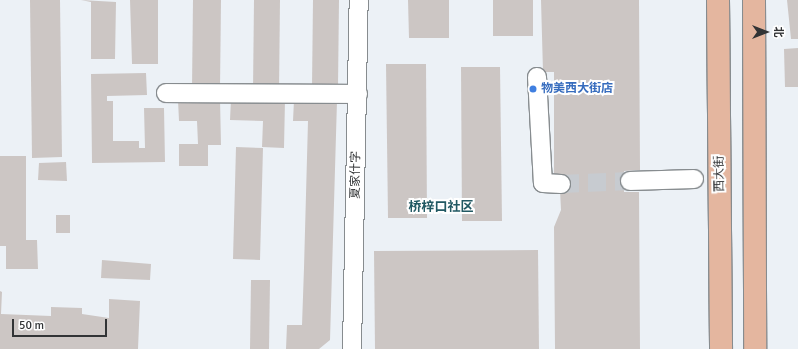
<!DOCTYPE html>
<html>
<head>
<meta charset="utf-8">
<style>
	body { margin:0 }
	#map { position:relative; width:798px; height:349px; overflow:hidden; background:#ecf1f6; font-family:Signika,"Noto Sans SC",sans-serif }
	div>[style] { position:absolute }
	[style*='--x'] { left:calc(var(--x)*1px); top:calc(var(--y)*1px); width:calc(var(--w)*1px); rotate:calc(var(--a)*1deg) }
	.building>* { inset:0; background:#ccc6c4 }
	.minor-tunnel>* { height:18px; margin-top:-9px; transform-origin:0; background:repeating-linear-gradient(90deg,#c7cbd0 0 18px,transparent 0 27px) }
	.roads { filter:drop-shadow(1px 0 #878c8f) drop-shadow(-1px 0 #878c8f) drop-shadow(0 1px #878c8f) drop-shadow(0 -1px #878c8f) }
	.minor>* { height:18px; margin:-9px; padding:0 9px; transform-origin:9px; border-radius:9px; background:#fff }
	.major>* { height:22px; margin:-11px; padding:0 11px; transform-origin:11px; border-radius:11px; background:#e4b69f }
	.dots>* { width:11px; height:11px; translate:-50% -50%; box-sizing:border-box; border:2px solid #fff; border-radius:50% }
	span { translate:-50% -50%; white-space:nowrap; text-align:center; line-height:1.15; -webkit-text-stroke:4px #fff; paint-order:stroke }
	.shop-label { font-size:12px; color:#366cbe; font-weight:700 }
	.left { translate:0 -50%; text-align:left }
	.street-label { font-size:12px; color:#323436 }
	.neighbourhood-label { font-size:13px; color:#215963; font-weight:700 }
	.north { position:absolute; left:746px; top:12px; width:40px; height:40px; -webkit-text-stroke:3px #fff; paint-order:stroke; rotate:90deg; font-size:11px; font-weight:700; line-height:16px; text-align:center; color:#323436 }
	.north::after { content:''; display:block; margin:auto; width:14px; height:18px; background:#323436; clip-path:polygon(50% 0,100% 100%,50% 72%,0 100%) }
	.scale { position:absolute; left:12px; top:319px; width:95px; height:18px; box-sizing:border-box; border:2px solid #323436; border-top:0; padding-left:5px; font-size:12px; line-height:14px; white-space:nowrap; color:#323436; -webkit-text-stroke:3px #fff; paint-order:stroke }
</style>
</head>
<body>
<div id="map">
	<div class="building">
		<i style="clip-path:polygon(30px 0,60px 0,62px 157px,32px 158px)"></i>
		<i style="clip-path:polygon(81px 0,116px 2px,115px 59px,91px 59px,91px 2px)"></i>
		<i style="clip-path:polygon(130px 0,158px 0,158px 64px,132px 64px)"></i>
		<i style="clip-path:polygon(193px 0,221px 0,220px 88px,192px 88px)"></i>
		<i style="clip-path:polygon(254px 0,280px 0,279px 91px,253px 90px)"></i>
		<i style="clip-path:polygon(313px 0,339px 0,338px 86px,312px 86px)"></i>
		<i style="clip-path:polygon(408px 0,449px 0,449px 38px,409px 38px)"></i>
		<i style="clip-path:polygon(493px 0,533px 0,533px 36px,493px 36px)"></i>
		<i style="clip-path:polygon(541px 0,639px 0,640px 170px,624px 171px,624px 192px,639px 192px,640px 349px,555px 349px,554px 227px,561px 210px,560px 190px,567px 191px,567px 178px,554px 175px,554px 72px,543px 72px)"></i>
		<i style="clip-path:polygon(787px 0,798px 0,798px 39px,791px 39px)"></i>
		<i style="clip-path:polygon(798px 48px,798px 87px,785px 87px,784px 49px)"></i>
		<i style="clip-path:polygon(386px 64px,426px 64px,427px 218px,388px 218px)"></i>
		<i style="clip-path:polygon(461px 67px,500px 67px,502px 221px,462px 221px)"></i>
		<i style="clip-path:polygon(146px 73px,147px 95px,107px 96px,107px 101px,113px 101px,113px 141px,139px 141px,139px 148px,145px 148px,144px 108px,164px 108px,165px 162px,92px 163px,91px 74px)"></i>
		<i style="clip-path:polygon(220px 99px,221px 145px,208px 145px,208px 166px,179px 166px,179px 144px,198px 144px,197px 121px,179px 121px,178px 100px)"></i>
		<i style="clip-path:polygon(231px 99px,285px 100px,284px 148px,262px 147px,263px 121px,230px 120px)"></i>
		<i style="clip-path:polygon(294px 100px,337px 101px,330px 340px,319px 349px,286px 349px,287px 325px,302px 325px,304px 268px,308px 121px,293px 121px)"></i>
		<i style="clip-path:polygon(236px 147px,263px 148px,260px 260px,233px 259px)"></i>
		<i style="clip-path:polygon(0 156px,26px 156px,26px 240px,37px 240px,38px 269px,6px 269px,6px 246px,0 246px)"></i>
		<i style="clip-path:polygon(66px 162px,67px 181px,38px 180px,39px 163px)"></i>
		<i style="clip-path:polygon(56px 215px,70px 215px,70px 233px,56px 233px)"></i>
		<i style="clip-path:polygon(538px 250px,539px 349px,375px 349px,374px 251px)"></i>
		<i style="clip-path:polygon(102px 260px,151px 264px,150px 280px,101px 278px)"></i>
		<i style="clip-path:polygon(251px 280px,270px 280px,269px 349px,250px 349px)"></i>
		<i style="clip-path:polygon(0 291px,2px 292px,1px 314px,51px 316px,51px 307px,82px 308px,82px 314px,109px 318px,109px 299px,140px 301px,138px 349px,0 349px)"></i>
	</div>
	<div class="minor-tunnel">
		<i style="--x:561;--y:184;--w:69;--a:-2.5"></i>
	</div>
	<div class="roads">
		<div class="minor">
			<i style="--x:537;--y:77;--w:106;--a:86.8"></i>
			<i style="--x:543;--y:183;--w:18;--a:3"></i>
			<i style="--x:166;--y:93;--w:192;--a:0.3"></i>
			<i style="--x:630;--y:181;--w:64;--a:-1.8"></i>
			<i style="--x:352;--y:349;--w:349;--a:-88.9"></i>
		</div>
		<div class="major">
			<i style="--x:718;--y:0;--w:349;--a:89.5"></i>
			<i style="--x:754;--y:0;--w:349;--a:89.8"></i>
		</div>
	</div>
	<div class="dots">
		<i style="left:533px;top:89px;background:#3f7fe0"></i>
	</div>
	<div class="shop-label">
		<span class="left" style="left:541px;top:89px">物美西大街店</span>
	</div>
	<div class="street-label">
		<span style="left:720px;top:174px;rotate:-91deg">西大街</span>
		<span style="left:356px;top:175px;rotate:-89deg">夏家什字</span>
	</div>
	<div class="neighbourhood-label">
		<span style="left:441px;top:207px">桥梓口社区</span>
	</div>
	<div class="north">北</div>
	<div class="scale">50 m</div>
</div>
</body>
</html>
